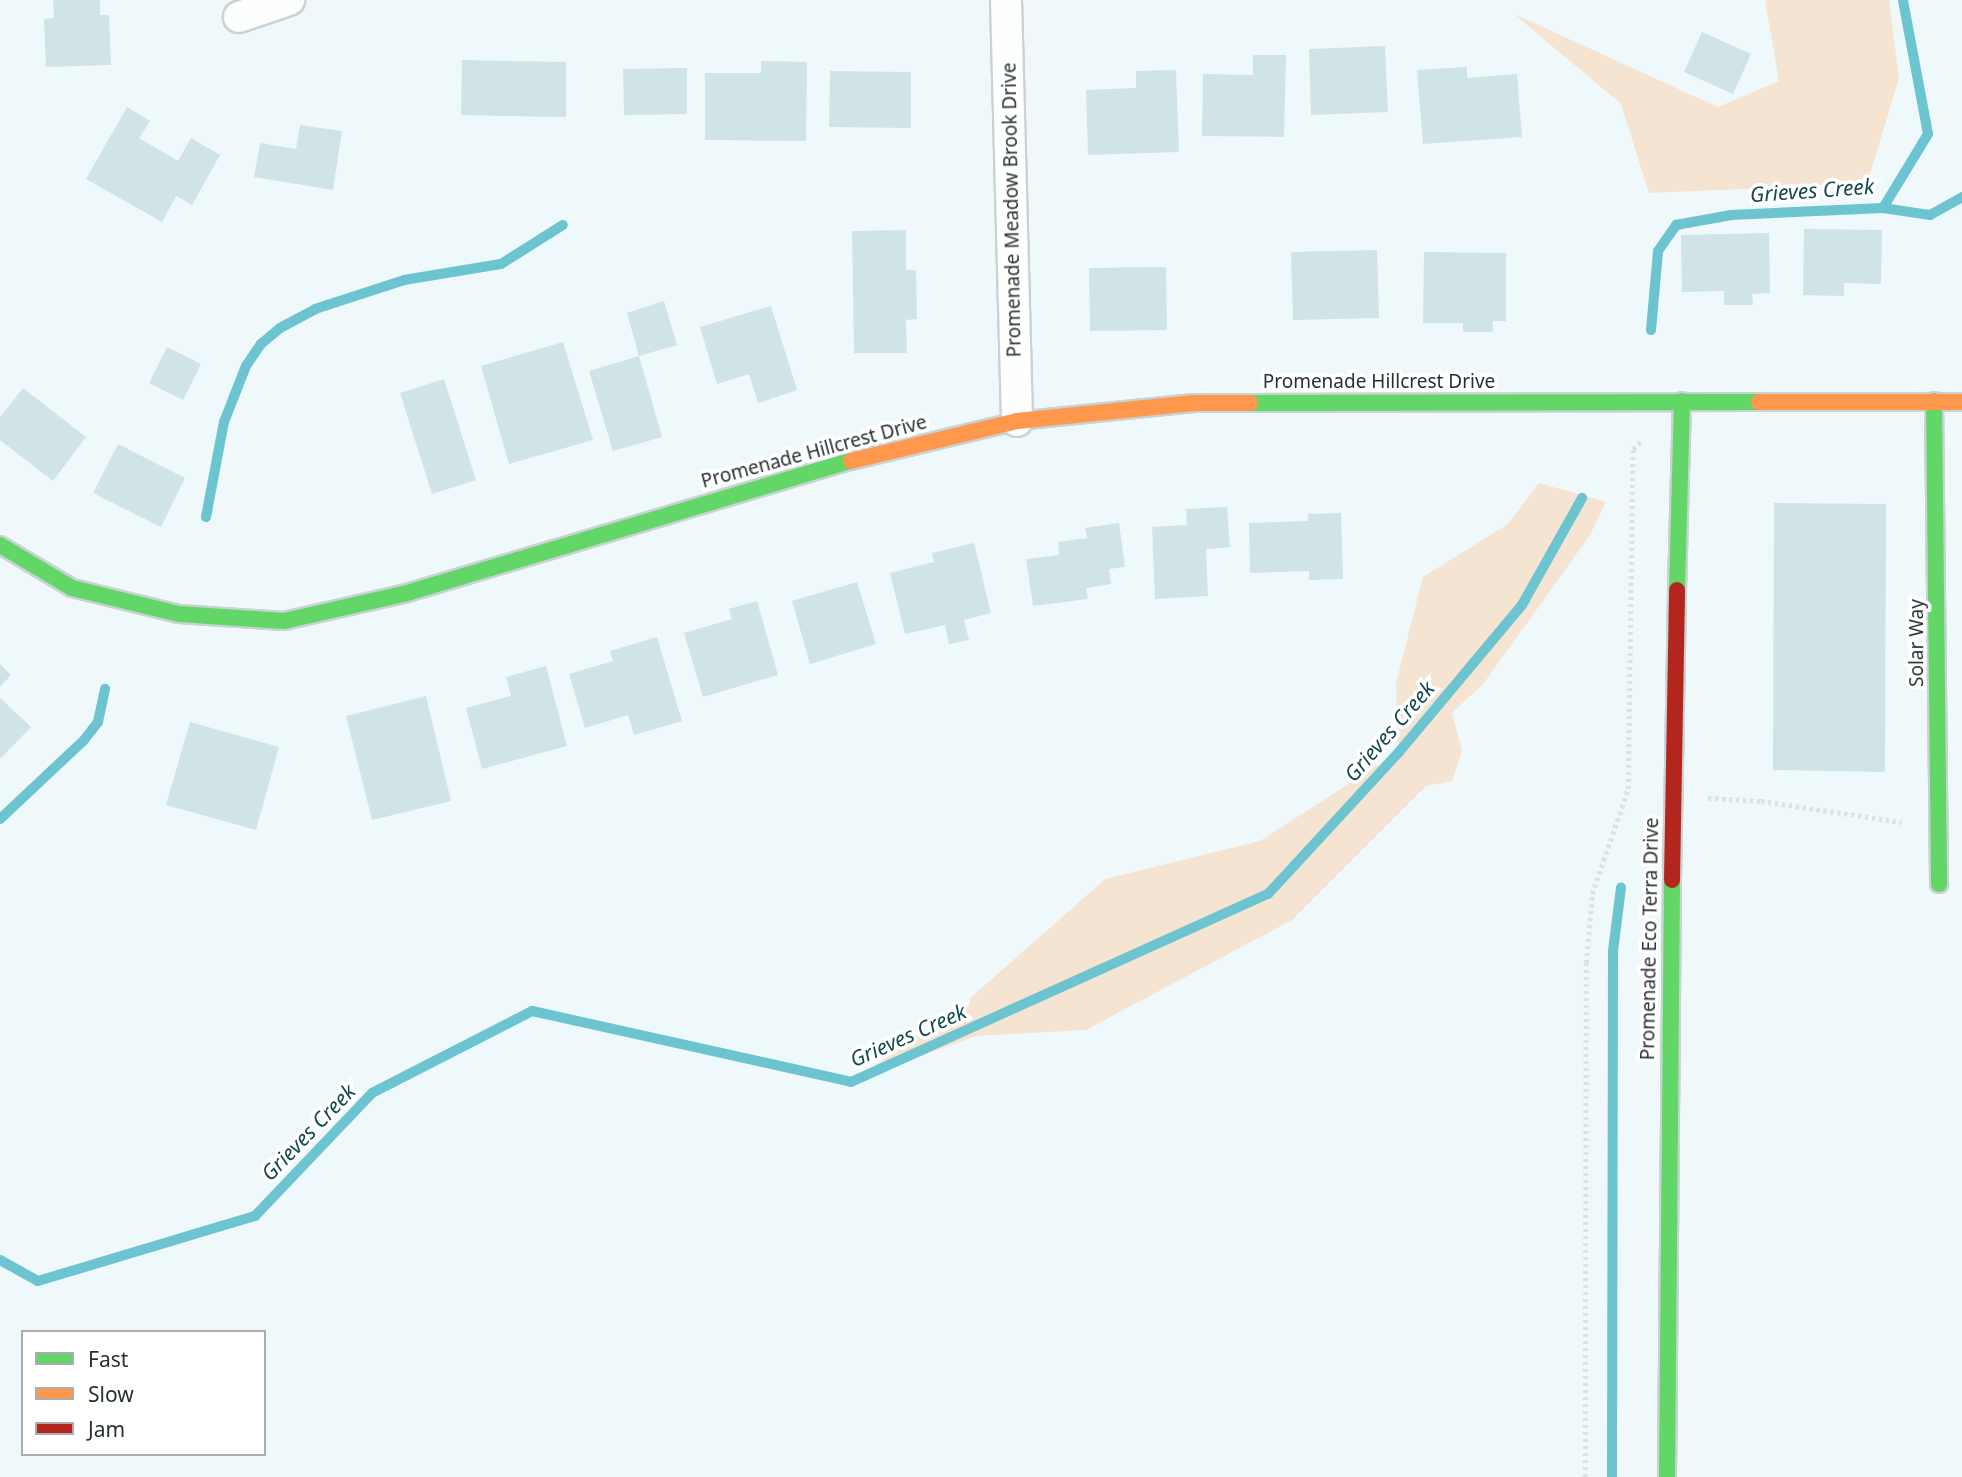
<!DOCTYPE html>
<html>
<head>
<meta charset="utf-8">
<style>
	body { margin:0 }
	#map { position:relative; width:1962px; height:1477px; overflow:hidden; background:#eff8fa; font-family:"Noto Sans",sans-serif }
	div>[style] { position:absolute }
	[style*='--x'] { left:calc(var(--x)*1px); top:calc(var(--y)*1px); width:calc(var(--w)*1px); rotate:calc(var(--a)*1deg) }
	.green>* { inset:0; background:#f6e4d2 }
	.stream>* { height:10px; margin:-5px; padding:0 5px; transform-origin:5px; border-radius:5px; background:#6bc4d0 }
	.building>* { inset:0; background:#d0e4e7 }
	.path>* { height:4.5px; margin-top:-2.25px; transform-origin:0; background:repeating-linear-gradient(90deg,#dee1e2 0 3.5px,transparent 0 7px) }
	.roads { filter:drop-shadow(2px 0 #cad3d4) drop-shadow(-2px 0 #cad3d4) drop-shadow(0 2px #cad3d4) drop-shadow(0 -2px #cad3d4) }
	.street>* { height:30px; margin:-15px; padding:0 15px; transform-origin:15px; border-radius:15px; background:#fdfefe }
	.fast>* { height:16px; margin:-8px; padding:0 8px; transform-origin:8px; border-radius:8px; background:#63d668 }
	.slow>* { height:16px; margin:-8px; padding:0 8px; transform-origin:8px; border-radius:8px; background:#ff974d }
	.jam>* { height:16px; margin:-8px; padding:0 8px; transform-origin:8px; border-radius:8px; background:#b3261e }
	span { translate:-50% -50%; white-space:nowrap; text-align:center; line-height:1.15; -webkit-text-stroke:7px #fff; paint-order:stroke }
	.street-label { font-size:19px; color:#273133 }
	.water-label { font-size:21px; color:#154950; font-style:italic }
	.legend { position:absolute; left:21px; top:1330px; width:245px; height:126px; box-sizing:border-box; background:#fff; border:2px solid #a9adad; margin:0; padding:9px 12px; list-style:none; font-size:21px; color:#273133 }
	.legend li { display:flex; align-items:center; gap:14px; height:35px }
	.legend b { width:35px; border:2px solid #a9adad }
</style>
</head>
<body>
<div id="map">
	<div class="green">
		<i style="clip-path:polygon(1765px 0,1889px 0,1899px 78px,1867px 184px,1649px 193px,1621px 104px,1514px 14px,1718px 107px,1779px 81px)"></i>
		<i style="clip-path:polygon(1539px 483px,1606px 502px,1590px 535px,1484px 683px,1452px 713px,1462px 751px,1452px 781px,1426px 786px,1292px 920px,1086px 1030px,976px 1036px,851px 1082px,966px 1002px,1105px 879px,1260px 841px,1398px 752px,1396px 683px,1423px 577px,1508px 524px)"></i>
	</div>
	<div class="stream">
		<i style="--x:1883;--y:208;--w:48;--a:8.5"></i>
		<i style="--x:1930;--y:215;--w:37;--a:-29"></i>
		<i style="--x:1651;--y:330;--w:79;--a:-84.9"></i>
		<i style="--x:1658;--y:251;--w:32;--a:-55"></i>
		<i style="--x:1676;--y:225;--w:56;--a:-10.3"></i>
		<i style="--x:1731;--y:215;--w:152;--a:-2.6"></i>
		<i style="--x:1883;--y:208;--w:87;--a:-58.7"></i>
		<i style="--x:1928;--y:134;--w:136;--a:-100.6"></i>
		<i style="--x:206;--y:517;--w:97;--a:-79.3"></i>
		<i style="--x:224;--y:422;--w:60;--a:-68.6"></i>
		<i style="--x:246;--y:366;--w:27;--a:-56"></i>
		<i style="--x:261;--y:344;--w:25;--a:-40"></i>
		<i style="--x:280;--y:328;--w:40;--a:-28"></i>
		<i style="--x:315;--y:309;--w:94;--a:-18"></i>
		<i style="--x:404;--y:280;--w:98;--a:-9.4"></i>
		<i style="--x:501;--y:264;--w:73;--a:-32.2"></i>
		<i style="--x:0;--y:819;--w:115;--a:-43.2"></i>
		<i style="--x:84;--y:740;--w:23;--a:-52"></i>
		<i style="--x:98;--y:722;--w:34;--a:-78"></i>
		<i style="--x:0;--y:1260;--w:43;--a:28.9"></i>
		<i style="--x:38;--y:1281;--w:227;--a:-16.7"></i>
		<i style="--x:255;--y:1216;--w:170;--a:-46.4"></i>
		<i style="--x:372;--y:1093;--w:180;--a:-27.1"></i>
		<i style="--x:532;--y:1011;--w:327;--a:12.5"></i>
		<i style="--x:851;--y:1082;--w:457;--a:-24.3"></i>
		<i style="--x:1268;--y:894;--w:193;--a:-47.3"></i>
		<i style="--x:1399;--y:752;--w:192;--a:-50.1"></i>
		<i style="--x:1522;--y:605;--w:123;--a:-60.7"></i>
		<i style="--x:1612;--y:1477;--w:526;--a:-89.89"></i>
		<i style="--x:1613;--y:951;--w:64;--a:-82.8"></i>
	</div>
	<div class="building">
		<i style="clip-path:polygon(53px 0,100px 0,100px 15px,109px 15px,111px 65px,46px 67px,44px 19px,54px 18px)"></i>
		<i style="clip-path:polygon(1702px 32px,1751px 54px,1733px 94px,1684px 72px)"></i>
		<i style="clip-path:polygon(1385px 46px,1388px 112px,1311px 115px,1309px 49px)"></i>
		<i style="clip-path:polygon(1253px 55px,1286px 55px,1284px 137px,1202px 136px,1203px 74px,1253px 75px)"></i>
		<i style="clip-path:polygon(462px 60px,566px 62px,566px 117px,461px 115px)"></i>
		<i style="clip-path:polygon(761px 61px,807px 62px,806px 141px,705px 140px,705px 73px,761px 73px)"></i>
		<i style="clip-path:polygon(1467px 67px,1467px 78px,1517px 74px,1522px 137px,1423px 144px,1417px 70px)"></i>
		<i style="clip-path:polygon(687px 68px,687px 114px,624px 115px,623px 69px)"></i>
		<i style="clip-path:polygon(1176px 70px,1179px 152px,1088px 155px,1086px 90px,1136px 88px,1136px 71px)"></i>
		<i style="clip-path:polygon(830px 71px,911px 72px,911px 128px,829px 127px)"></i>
		<i style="clip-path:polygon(127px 107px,150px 121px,139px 138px,178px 161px,191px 138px,220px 155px,192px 205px,176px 196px,162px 222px,86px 179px)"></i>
		<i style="clip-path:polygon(300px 125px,342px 131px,333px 190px,254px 177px,260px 143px,296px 149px)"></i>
		<i style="clip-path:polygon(1804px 229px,1882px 230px,1881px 284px,1844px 283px,1844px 296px,1803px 295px)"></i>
		<i style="clip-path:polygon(906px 230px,906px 270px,916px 270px,917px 319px,906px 320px,907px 353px,854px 353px,852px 231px)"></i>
		<i style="clip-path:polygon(1769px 233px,1770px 293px,1752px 294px,1753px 305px,1724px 305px,1724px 291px,1682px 292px,1681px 235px)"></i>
		<i style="clip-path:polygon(1377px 250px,1379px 318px,1293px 320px,1291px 252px)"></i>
		<i style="clip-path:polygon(1424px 252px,1506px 253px,1506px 321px,1493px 321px,1493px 332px,1463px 332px,1463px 323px,1423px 323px)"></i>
		<i style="clip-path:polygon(1166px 267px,1167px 330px,1090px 331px,1089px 268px)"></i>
		<i style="clip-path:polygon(664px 301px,677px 345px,639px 356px,627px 313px)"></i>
		<i style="clip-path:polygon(771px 306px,797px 390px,758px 403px,749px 374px,717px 384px,700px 327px)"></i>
		<i style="clip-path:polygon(563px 342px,593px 440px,509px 464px,481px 366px)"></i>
		<i style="clip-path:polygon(167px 347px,201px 364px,183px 400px,149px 383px)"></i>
		<i style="clip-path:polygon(639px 356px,662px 437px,613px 451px,589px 371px)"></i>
		<i style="clip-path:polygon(444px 379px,476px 480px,432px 494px,400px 393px)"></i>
		<i style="clip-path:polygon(23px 388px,86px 437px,53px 481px,0 440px,0 417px)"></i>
		<i style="clip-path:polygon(118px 444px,185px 478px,161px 527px,93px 493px)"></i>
		<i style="clip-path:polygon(1774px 503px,1886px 504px,1885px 772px,1773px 770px)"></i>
		<i style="clip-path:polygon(1227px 507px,1230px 547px,1206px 549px,1208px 596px,1155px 599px,1152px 527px,1187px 525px,1186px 509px)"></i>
		<i style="clip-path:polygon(1341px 513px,1343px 579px,1309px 580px,1309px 571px,1250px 573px,1249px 523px,1308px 521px,1308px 514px)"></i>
		<i style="clip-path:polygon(1119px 523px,1125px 567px,1109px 569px,1111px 584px,1086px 588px,1088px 599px,1033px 606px,1026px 559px,1059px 555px,1058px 542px,1087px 538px,1085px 528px)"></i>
		<i style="clip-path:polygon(974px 543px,991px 613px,964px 620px,969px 640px,949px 644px,945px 625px,905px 634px,890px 573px,934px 562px,932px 553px)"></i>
		<i style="clip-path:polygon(857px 582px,876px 644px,810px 664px,792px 601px)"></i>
		<i style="clip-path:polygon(757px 601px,778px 675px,703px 697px,684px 633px,732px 619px,729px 609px)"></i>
		<i style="clip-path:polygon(657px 637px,682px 721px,634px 735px,628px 715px,585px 728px,569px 674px,613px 661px,610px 651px)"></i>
		<i style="clip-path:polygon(0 664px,11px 675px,0 687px)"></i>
		<i style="clip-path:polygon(546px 666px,567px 746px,482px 769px,466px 708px,511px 696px,506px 677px)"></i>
		<i style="clip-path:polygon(426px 696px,451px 801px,372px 820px,346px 716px)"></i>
		<i style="clip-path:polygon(0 698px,31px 727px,0 759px)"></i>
		<i style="clip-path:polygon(190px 722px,279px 747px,256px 830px,166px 805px)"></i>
	</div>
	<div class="path">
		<i style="--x:1708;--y:798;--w:53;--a:3.2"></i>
		<i style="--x:1761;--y:801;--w:142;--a:8.5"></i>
		<i style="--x:1585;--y:1477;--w:514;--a:-89.89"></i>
		<i style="--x:1586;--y:963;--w:69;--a:-85"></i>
		<i style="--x:1592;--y:894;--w:111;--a:-71.1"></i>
		<i style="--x:1628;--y:789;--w:340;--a:-89.2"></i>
		<i style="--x:1633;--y:449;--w:11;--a:-45"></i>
	</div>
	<div class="roads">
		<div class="street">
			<i style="--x:1006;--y:0;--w:421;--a:88.5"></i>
			<i style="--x:239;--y:17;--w:53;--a:-18.8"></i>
		</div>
		<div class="fast">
			<i style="--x:1934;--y:401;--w:483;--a:89.4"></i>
			<i style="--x:1250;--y:403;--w:509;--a:-0.11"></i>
			<i style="--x:0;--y:545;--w:84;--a:30.8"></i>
			<i style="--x:72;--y:588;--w:110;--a:13.7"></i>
			<i style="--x:179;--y:614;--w:105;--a:3.8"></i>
			<i style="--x:284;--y:621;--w:126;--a:-12.8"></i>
			<i style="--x:407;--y:593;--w:463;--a:-16.6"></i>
			<i style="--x:1677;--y:590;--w:189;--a:-88.5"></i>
			<i style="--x:1667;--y:1477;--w:597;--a:-89.52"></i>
		</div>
		<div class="slow">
			<i style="--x:1759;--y:402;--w:203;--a:0"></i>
			<i style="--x:851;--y:461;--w:171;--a:-13.5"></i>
			<i style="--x:1017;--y:421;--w:178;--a:-5.8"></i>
			<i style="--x:1194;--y:403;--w:56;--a:0"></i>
		</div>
		<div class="jam">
			<i style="--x:1672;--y:880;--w:290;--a:-89"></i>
		</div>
	</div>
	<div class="street-label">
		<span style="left:1012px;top:210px;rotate:-91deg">Promenade Meadow Brook Drive</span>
		<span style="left:1379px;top:382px">Promenade Hillcrest Drive</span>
		<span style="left:814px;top:452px;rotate:-15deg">Promenade Hillcrest Drive</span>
		<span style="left:1917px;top:643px;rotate:-90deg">Solar Way</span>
		<span style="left:1650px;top:939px;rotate:-89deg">Promenade Eco Terra Drive</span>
	</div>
	<div class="water-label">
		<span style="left:1812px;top:190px;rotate:-4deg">Grieves Creek</span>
		<span style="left:1389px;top:731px;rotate:-49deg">Grieves Creek</span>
		<span style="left:908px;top:1035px;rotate:-24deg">Grieves Creek</span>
		<span style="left:308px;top:1132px;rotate:-46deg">Grieves Creek</span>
	</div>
	<ul class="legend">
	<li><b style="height:9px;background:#63d668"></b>Fast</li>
	<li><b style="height:9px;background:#ff974d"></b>Slow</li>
	<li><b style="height:9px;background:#b3261e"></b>Jam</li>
	</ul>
</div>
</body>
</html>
